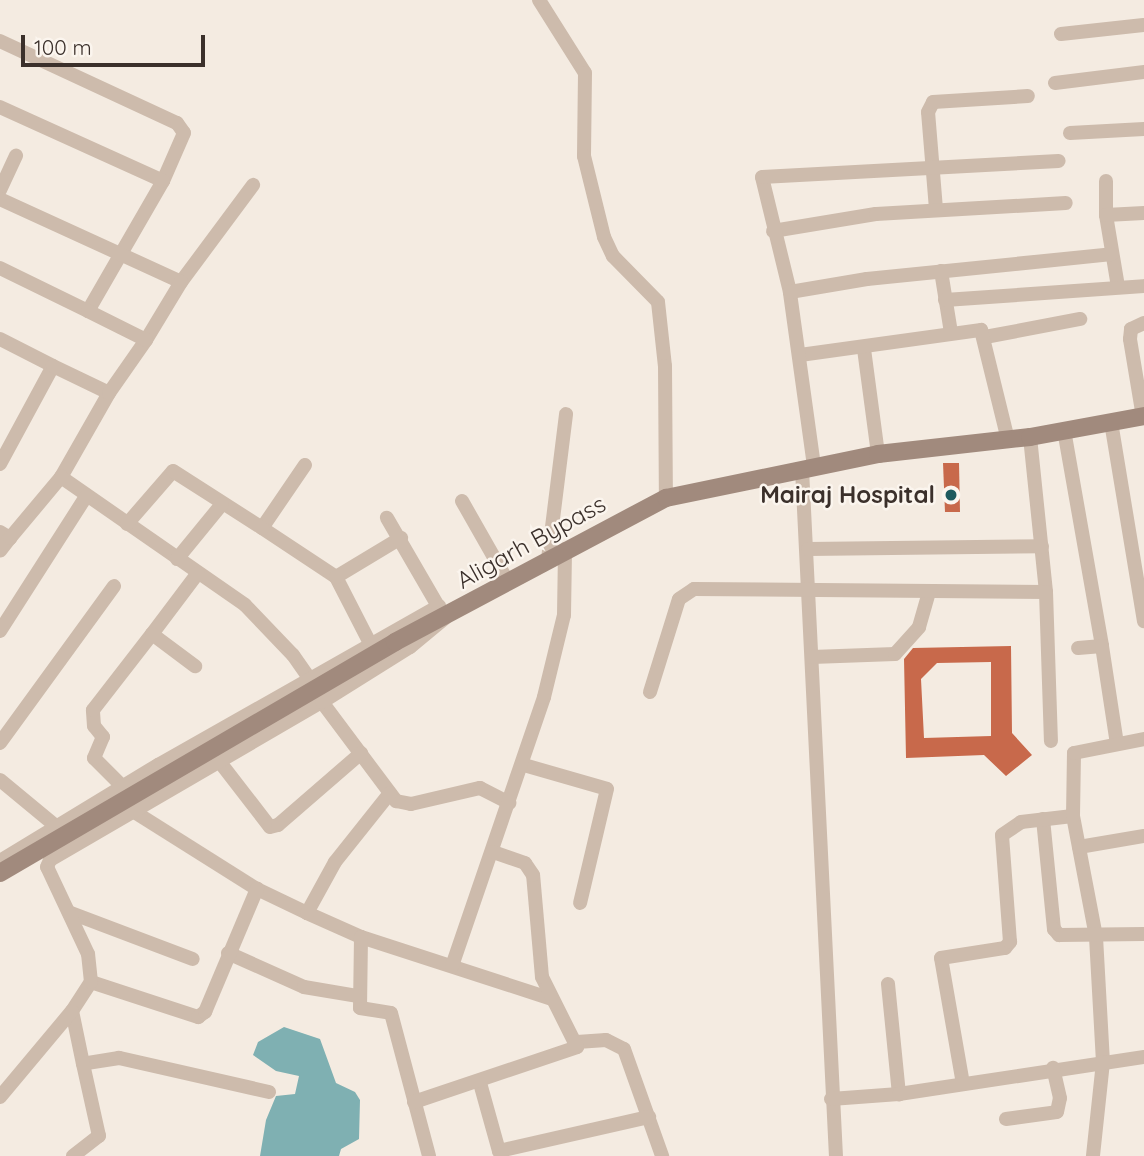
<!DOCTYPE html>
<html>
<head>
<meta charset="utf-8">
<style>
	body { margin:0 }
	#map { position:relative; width:1144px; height:1156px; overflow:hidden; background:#f4ebe1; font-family:Quicksand,sans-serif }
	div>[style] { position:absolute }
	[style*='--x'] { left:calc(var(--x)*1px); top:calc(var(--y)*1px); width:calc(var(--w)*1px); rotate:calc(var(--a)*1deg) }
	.water>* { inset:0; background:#7fb0b2 }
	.building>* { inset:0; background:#c8694b }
	.street>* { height:14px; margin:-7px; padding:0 7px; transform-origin:7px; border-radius:7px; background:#cdbbac }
	.secondary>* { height:18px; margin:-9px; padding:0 9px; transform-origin:9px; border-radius:9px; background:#a18a7d }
	.dots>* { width:19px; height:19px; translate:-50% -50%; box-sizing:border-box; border:4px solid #fbf5ee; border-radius:50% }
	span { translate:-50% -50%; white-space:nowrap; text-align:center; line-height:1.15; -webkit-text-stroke:5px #fbf5ee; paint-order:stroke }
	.poi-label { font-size:24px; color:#3b302b; font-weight:700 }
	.right { translate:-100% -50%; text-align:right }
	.street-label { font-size:24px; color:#3b302b }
	.scale { position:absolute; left:21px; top:35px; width:184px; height:32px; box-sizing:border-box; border:4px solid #3b302b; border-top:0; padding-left:9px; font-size:21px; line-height:24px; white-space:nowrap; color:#3b302b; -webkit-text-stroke:5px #fbf5ee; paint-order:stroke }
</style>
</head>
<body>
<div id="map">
	<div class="water">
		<i style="clip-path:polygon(284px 1027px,320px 1039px,336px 1083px,355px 1092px,360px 1100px,359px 1139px,341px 1149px,339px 1156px,260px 1156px,266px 1120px,276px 1096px,295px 1094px,299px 1076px,276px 1071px,253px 1055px,258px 1042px)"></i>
	</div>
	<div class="building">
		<i style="clip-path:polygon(943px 463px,959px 463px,960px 512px,945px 512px)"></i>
		<i style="clip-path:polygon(evenodd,1011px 646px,1012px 733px,1032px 755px,1006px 776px,984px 755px,906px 758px,904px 659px,913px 648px,1011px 646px,991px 662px,991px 736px,924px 738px,921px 679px,937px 663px,991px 662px)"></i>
	</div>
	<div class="street">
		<i style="--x:539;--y:0;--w:86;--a:57.8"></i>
		<i style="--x:585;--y:73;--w:83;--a:90.7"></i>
		<i style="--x:584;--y:156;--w:83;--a:76.1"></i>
		<i style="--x:604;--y:237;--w:21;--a:65"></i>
		<i style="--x:613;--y:256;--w:64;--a:45.6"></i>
		<i style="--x:658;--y:302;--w:64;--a:83.8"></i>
		<i style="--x:665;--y:366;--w:132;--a:89.6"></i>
		<i style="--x:1061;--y:34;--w:83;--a:-6.2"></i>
		<i style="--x:0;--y:41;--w:195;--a:24.9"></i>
		<i style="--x:177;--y:123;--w:12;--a:55"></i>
		<i style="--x:184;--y:133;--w:52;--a:113.6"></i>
		<i style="--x:163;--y:181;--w:150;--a:120"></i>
		<i style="--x:88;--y:311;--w:98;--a:-154"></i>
		<i style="--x:1055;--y:83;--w:90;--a:-7"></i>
		<i style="--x:0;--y:107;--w:179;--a:24.4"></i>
		<i style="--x:1070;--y:133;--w:74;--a:-3.1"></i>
		<i style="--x:1106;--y:181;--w:34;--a:90"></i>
		<i style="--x:1106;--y:215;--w:73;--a:80.5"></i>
		<i style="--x:0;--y:190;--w:38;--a:-65"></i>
		<i style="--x:0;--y:199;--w:199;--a:24.6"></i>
		<i style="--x:181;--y:282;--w:121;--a:-53.4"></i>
		<i style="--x:936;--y:209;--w:97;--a:-94.7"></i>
		<i style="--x:928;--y:112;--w:11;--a:-63"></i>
		<i style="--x:933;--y:102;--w:95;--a:-3.6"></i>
		<i style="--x:1106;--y:215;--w:38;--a:-3"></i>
		<i style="--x:773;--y:231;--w:104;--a:-9.4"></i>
		<i style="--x:876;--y:214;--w:190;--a:-3.3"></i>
		<i style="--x:941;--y:271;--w:63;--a:80.8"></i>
		<i style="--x:790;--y:292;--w:118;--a:-103.7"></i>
		<i style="--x:762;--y:177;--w:297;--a:-3.1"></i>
		<i style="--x:945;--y:300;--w:199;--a:-4"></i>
		<i style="--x:985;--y:337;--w:97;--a:-10.7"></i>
		<i style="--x:0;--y:339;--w:59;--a:27"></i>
		<i style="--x:146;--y:340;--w:68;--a:-58.9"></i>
		<i style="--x:864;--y:349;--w:106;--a:82.4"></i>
		<i style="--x:800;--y:355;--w:183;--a:-7.9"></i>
		<i style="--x:981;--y:330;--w:113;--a:76.2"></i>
		<i style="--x:109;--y:393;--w:97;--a:119.7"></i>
		<i style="--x:61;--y:477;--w:224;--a:34.8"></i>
		<i style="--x:245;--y:605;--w:69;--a:46.2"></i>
		<i style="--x:293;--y:655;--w:32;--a:55"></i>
		<i style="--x:1143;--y:417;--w:79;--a:-99.5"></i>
		<i style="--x:1130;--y:339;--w:10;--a:-84"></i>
		<i style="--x:1131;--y:329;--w:14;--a:-25"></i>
		<i style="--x:1111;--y:422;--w:202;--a:80.6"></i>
		<i style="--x:1064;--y:430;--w:219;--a:80"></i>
		<i style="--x:1102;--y:646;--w:24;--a:175"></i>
		<i style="--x:1030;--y:437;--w:156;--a:84.1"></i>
		<i style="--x:0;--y:464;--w:111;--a:-61.6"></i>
		<i style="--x:53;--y:366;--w:62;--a:25.7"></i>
		<i style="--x:109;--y:393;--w:65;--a:-55.1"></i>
		<i style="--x:146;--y:340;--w:65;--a:-153.4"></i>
		<i style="--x:305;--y:465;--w:76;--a:124.3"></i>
		<i style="--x:262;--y:528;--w:89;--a:33.5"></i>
		<i style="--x:336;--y:577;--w:76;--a:62.8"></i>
		<i style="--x:814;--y:466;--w:176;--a:-97.9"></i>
		<i style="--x:790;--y:292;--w:78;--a:-9.6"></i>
		<i style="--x:867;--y:279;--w:246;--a:-5.8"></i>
		<i style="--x:802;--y:469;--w:688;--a:87.17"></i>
		<i style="--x:462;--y:501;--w:93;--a:60.4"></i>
		<i style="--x:127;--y:524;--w:70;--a:-49"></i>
		<i style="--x:173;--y:471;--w:106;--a:32.6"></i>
		<i style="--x:0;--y:532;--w:12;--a:31"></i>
		<i style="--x:10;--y:538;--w:16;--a:128"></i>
		<i style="--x:10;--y:538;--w:80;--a:-50.1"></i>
		<i style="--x:808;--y:549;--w:234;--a:-0.7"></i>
		<i style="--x:177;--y:559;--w:71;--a:-50.7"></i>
		<i style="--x:548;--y:559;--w:146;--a:-82.9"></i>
		<i style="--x:336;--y:577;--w:76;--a:-31"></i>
		<i style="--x:0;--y:631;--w:161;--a:-57.4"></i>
		<i style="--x:152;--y:634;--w:76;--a:-53"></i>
		<i style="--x:1102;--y:646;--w:99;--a:81.3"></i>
		<i style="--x:812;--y:657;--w:83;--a:-2.1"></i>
		<i style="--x:895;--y:654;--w:36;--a:-48"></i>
		<i style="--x:919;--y:627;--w:36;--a:-74"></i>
		<i style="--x:650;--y:692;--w:97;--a:-72.7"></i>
		<i style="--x:679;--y:599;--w:18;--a:-34"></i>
		<i style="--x:694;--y:589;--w:352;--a:0.5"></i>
		<i style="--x:1046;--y:592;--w:149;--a:88.1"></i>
		<i style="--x:322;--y:702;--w:124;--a:53.2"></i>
		<i style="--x:396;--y:801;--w:15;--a:11"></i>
		<i style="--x:411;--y:804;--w:71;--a:-13.1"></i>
		<i style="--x:480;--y:788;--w:33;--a:27"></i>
		<i style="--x:0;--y:743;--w:194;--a:-54"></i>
		<i style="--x:219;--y:761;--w:83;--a:52.3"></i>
		<i style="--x:270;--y:827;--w:8;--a:-14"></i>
		<i style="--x:278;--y:825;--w:110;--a:-40.9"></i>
		<i style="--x:524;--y:765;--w:86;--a:16.1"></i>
		<i style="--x:607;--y:789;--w:117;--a:103.3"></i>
		<i style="--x:0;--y:780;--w:74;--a:39.5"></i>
		<i style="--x:123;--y:787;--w:41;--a:-135"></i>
		<i style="--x:94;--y:758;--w:23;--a:-67"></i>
		<i style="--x:103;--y:737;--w:14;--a:-129"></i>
		<i style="--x:94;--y:726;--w:16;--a:-94"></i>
		<i style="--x:93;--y:710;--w:96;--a:-52.2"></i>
		<i style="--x:152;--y:634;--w:54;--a:36.7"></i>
		<i style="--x:133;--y:811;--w:146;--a:32.2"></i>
		<i style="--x:257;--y:889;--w:55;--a:25.6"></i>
		<i style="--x:307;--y:913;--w:59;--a:24"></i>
		<i style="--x:361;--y:937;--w:201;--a:18"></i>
		<i style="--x:1073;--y:816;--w:123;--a:79.2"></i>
		<i style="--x:1096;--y:937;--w:125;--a:86.8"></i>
		<i style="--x:1103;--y:1062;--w:95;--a:96.1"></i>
		<i style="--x:1043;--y:819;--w:111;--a:84.3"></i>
		<i style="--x:1054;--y:929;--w:8;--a:50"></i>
		<i style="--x:1059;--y:935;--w:85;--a:-0.7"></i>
		<i style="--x:1079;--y:847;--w:66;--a:-9.6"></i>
		<i style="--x:0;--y:861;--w:185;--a:-31.3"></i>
		<i style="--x:158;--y:765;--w:323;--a:-29.5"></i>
		<i style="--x:71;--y:913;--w:130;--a:20.7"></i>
		<i style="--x:307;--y:913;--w:58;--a:-61.2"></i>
		<i style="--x:335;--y:862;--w:88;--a:-51.4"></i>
		<i style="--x:361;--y:937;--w:71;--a:90.8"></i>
		<i style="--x:360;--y:1008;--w:31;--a:9"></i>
		<i style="--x:391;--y:1013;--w:148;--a:75.1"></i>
		<i style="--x:228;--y:953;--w:83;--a:24.1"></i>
		<i style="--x:304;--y:987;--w:55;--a:9.5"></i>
		<i style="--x:452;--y:966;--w:284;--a:-71.1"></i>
		<i style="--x:544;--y:697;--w:84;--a:-76.3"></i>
		<i style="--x:564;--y:615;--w:66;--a:-89.1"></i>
		<i style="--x:91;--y:982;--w:113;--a:18.1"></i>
		<i style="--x:198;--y:1017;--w:9;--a:-36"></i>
		<i style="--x:205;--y:1012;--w:134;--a:-67.1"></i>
		<i style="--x:888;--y:984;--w:111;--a:84.3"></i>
		<i style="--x:577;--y:1042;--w:29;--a:-4"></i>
		<i style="--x:606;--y:1040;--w:20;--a:27"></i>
		<i style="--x:624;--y:1049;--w:114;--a:70.4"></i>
		<i style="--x:480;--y:1083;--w:71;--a:74.4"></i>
		<i style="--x:499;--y:1151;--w:154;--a:-12.8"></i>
		<i style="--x:963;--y:1084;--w:128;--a:-99.9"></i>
		<i style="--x:941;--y:958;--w:65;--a:-8.9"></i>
		<i style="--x:1005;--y:948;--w:8;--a:-50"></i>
		<i style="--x:1010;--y:942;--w:107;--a:-94.3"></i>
		<i style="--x:1002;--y:835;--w:23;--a:-34"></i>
		<i style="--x:1021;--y:822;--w:52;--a:-6.6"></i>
		<i style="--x:1073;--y:816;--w:63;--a:-89.1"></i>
		<i style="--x:1074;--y:753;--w:71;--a:-11.3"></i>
		<i style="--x:269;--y:1092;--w:154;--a:-167.2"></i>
		<i style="--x:119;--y:1058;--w:36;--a:171"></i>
		<i style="--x:83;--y:1064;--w:54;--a:-101.7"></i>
		<i style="--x:72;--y:1011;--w:35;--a:-57"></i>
		<i style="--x:91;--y:982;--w:28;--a:-96"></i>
		<i style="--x:88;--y:954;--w:96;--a:-115.2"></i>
		<i style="--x:47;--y:867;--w:8;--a:-67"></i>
		<i style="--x:50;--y:860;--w:315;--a:-30.2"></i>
		<i style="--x:322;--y:702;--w:104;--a:-32"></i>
		<i style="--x:410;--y:647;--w:45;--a:-39.6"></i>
		<i style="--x:445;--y:618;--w:116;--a:-120.1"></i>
		<i style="--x:0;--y:1097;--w:112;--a:-50.1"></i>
		<i style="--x:831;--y:1099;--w:68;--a:-4.2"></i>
		<i style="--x:899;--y:1094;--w:248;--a:-8.6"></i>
		<i style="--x:414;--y:1102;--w:172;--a:-18.6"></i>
		<i style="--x:577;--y:1047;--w:78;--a:-116.6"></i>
		<i style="--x:542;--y:977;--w:102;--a:-95"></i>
		<i style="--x:533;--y:875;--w:14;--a:-124"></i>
		<i style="--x:525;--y:863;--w:34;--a:-161"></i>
		<i style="--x:1006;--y:1119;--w:51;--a:-7.8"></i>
		<i style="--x:1057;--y:1112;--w:14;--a:-78"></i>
		<i style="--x:1060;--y:1098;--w:31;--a:-103"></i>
		<i style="--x:73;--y:1156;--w:33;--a:-38"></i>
		<i style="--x:99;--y:1136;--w:74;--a:-102.5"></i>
	</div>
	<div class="secondary">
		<i style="--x:0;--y:873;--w:458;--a:-30.3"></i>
		<i style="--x:395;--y:642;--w:307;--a:-28"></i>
		<i style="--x:666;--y:498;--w:217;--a:-11.7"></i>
		<i style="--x:878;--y:454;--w:153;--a:-6.4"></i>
		<i style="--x:1030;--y:437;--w:116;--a:-10.4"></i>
	</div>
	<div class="dots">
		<i style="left:951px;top:495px;background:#1f5a5e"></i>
	</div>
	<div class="poi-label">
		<span class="right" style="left:935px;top:495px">Mairaj Hospital</span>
	</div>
	<div class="street-label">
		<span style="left:531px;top:542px;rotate:-29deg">Aligarh Bypass</span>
	</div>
	<div class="scale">100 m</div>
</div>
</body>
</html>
